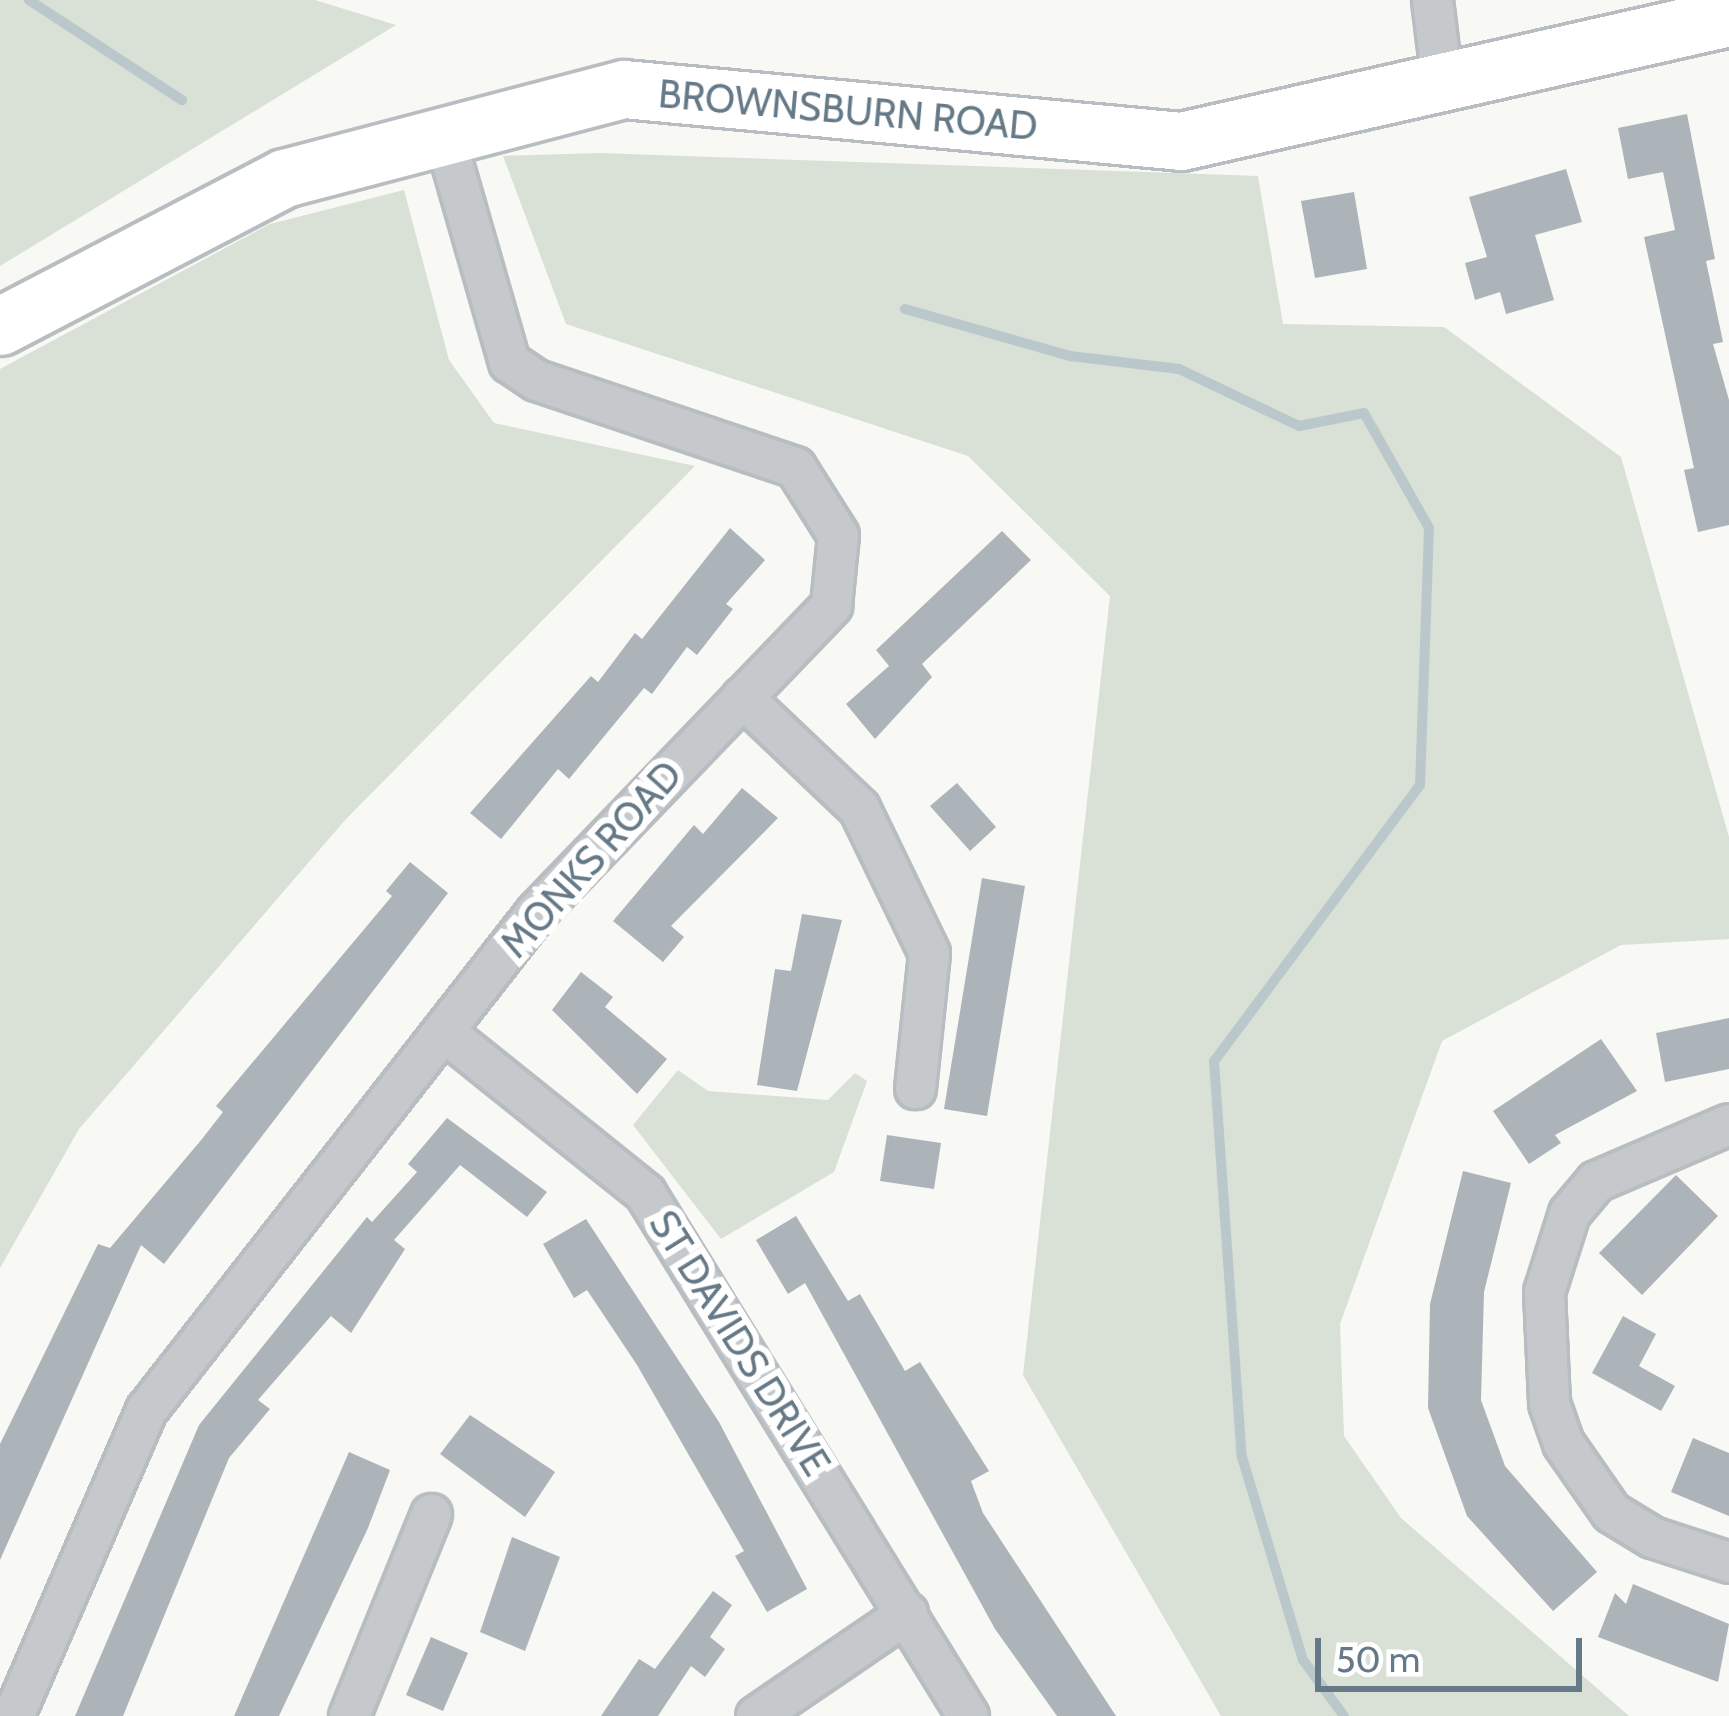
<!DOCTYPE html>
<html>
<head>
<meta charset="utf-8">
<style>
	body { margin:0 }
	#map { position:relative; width:1729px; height:1716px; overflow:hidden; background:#f8f8f5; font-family:Cabin,sans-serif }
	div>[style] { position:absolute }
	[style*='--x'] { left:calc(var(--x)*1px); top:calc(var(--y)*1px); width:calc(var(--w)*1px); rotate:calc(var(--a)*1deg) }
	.green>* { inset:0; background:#d9e0d6 }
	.stream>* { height:10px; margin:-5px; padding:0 5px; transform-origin:5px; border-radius:5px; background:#bbc8cb }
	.building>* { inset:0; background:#acb4ba }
	.roads { filter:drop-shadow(3px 0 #b7bdc1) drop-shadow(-3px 0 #b7bdc1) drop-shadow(0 3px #b7bdc1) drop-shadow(0 -3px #b7bdc1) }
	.minor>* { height:39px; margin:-19.5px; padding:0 19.5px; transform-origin:19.5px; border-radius:19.5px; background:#c5c9cc }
	.secondary>* { height:57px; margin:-28.5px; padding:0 28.5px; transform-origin:28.5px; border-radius:28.5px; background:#fff }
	span { translate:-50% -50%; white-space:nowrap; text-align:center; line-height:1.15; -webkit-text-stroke:12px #fff; paint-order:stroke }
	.street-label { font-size:39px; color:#667987 }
	.scale { position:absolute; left:1315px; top:1638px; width:267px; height:54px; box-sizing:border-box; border:6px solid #667987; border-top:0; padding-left:15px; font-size:36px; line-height:42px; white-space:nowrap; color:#667987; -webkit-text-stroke:9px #fff; paint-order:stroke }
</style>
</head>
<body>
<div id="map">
	<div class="green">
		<i style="clip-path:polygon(0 0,315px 0,396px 25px,0 266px)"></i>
		<i style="clip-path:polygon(600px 153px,1258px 176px,1283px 324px,1444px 327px,1621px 457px,1729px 837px,1729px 939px,1621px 945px,1442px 1041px,1340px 1324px,1344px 1436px,1401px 1518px,1629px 1716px,1221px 1716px,1023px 1375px,1110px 596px,968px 456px,566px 324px,503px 156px)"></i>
		<i style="clip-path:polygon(404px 190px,449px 360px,494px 423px,695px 466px,346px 819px,79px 1129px,0 1268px,0 369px,270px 224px)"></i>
		<i style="clip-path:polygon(678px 1070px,708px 1091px,828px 1100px,855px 1073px,867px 1081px,834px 1172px,721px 1239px,633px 1125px)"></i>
	</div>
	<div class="stream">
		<i style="--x:29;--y:0;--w:183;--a:33.2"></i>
		<i style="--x:905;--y:309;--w:172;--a:15.9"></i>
		<i style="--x:1070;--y:356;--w:110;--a:6.8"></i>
		<i style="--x:1179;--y:369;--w:133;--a:25.4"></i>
		<i style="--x:1299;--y:426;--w:66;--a:-11.3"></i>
		<i style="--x:1364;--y:413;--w:132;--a:60.5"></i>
		<i style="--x:1429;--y:528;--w:257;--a:92"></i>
		<i style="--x:1420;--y:785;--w:344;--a:126.7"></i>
		<i style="--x:1214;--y:1061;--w:397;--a:86"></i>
		<i style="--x:1242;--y:1457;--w:212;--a:73.3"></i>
		<i style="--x:1303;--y:1660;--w:69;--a:53.8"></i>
	</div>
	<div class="building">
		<i style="clip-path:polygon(1687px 114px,1715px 259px,1706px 261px,1723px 342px,1713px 344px,1729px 400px,1729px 525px,1698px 532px,1684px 470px,1694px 468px,1644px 237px,1675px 230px,1663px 172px,1628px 179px,1618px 128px)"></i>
		<i style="clip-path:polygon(1566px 169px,1582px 222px,1535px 235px,1554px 300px,1506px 314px,1500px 292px,1475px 300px,1465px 263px,1487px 257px,1469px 197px)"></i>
		<i style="clip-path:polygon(1354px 192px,1367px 269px,1315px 278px,1301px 201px)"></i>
		<i style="clip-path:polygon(730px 528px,765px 560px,726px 604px,733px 609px,697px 655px,687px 647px,652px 694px,644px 688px,569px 779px,558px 769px,501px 839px,470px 813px,591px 676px,598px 682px,635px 633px,642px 639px)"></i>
		<i style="clip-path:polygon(1002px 531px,1031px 560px,922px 664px,932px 677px,875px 739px,846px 704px,889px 666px,876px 650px)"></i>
		<i style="clip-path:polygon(957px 783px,996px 827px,970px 851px,930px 806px)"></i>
		<i style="clip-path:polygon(742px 788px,778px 818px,671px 926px,684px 937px,663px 962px,613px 921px,694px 825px,703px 834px)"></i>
		<i style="clip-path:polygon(410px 862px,448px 893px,164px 1264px,141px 1245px,0 1560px,0 1444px,98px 1244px,110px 1248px,202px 1139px,223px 1112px,216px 1106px,392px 896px,386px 891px)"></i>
		<i style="clip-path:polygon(982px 878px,1025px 886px,987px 1116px,944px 1109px)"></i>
		<i style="clip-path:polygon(802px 914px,842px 920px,797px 1091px,757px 1085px,775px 969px,791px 971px)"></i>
		<i style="clip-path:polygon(581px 972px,613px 997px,605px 1007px,667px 1059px,637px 1094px,552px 1010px)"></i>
		<i style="clip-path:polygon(1729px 1018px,1729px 1069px,1665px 1082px,1656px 1033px)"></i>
		<i style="clip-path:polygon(1601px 1039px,1637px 1091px,1555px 1135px,1561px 1143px,1529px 1164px,1493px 1111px)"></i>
		<i style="clip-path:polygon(447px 1118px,547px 1192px,527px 1217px,460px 1165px,394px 1240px,405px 1249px,351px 1333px,331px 1316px,258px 1400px,270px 1409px,229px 1458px,123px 1716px,75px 1716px,199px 1425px,367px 1217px,372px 1222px,417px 1172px,408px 1164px)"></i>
		<i style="clip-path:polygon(887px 1135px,941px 1143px,934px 1189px,880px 1181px)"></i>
		<i style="clip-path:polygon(1463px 1171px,1511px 1183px,1484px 1292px,1481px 1400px,1505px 1466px,1597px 1572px,1553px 1611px,1467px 1516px,1428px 1408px,1430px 1304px)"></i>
		<i style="clip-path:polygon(1676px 1175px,1718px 1216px,1642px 1295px,1599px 1253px)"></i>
		<i style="clip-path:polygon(796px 1216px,848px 1301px,860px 1294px,905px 1371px,920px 1362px,989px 1471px,971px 1481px,983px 1513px,1116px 1716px,1057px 1716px,995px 1629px,805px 1283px,788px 1294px,756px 1240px)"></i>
		<i style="clip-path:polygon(586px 1219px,719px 1422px,807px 1589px,767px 1612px,735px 1556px,744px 1551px,637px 1365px,587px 1290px,574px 1298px,543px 1244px)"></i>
		<i style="clip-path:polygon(1623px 1316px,1656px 1334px,1639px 1366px,1675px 1386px,1661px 1411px,1592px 1373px)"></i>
		<i style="clip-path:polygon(470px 1415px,555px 1472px,525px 1517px,440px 1454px)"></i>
		<i style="clip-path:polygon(1693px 1438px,1729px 1453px,1729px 1516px,1671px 1492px)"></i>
		<i style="clip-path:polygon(349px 1452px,390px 1470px,368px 1528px,279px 1716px,234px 1716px)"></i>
		<i style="clip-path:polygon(512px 1537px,560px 1557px,525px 1651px,480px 1632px)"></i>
		<i style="clip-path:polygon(1633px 1584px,1729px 1624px,1718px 1682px,1598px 1637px,1615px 1593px,1626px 1604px)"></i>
		<i style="clip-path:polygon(713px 1591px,732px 1605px,710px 1637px,725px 1649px,705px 1677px,691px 1666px,658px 1716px,601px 1716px,639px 1659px,655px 1669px)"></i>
		<i style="clip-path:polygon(431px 1637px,468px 1653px,443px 1711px,406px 1695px)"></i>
	</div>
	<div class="roads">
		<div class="minor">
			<i style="--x:1432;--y:0;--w:83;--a:83"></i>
			<i style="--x:742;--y:697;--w:161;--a:43.5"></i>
			<i style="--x:859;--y:808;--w:161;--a:64.2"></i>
			<i style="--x:929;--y:953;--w:136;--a:95.9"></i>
			<i style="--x:443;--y:1031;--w:259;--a:38.7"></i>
			<i style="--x:645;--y:1193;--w:615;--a:58.3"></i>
			<i style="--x:1729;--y:1124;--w:145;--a:156.8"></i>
			<i style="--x:1596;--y:1181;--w:42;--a:130.2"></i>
			<i style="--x:1569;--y:1213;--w:83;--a:107.6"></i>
			<i style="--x:1544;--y:1292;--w:111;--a:87.4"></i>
			<i style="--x:1549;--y:1403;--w:42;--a:70.7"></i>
			<i style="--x:1563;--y:1443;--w:84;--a:55.2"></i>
			<i style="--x:1611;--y:1512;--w:48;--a:31.4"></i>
			<i style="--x:1652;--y:1537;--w:81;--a:18"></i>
			<i style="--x:13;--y:1716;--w:334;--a:-66.5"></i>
			<i style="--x:146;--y:1410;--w:633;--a:-51.93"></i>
			<i style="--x:536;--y:912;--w:426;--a:-46.1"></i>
			<i style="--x:831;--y:605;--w:70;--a:-84.3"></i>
			<i style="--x:838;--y:535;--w:80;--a:-122.3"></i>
			<i style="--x:795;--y:467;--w:273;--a:-161.4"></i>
			<i style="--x:536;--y:380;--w:32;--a:-146"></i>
			<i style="--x:509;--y:362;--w:235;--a:-106"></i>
			<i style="--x:349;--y:1716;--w:218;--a:-67.9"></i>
			<i style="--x:756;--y:1716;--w:183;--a:-34.3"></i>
		</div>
		<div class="secondary">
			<i style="--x:0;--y:326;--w:320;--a:-27.5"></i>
			<i style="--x:284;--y:178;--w:351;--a:-14.7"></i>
			<i style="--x:624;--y:89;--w:559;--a:5.33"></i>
			<i style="--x:1181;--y:141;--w:562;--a:-12.75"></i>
		</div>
	</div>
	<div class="street-label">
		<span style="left:848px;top:110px;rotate:5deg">BROWNSBURN ROAD</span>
		<span style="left:591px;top:859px;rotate:-48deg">MONKS ROAD</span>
		<span style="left:740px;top:1343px;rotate:58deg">ST DAVIDS DRIVE</span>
	</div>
	<div class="scale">50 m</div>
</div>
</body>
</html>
